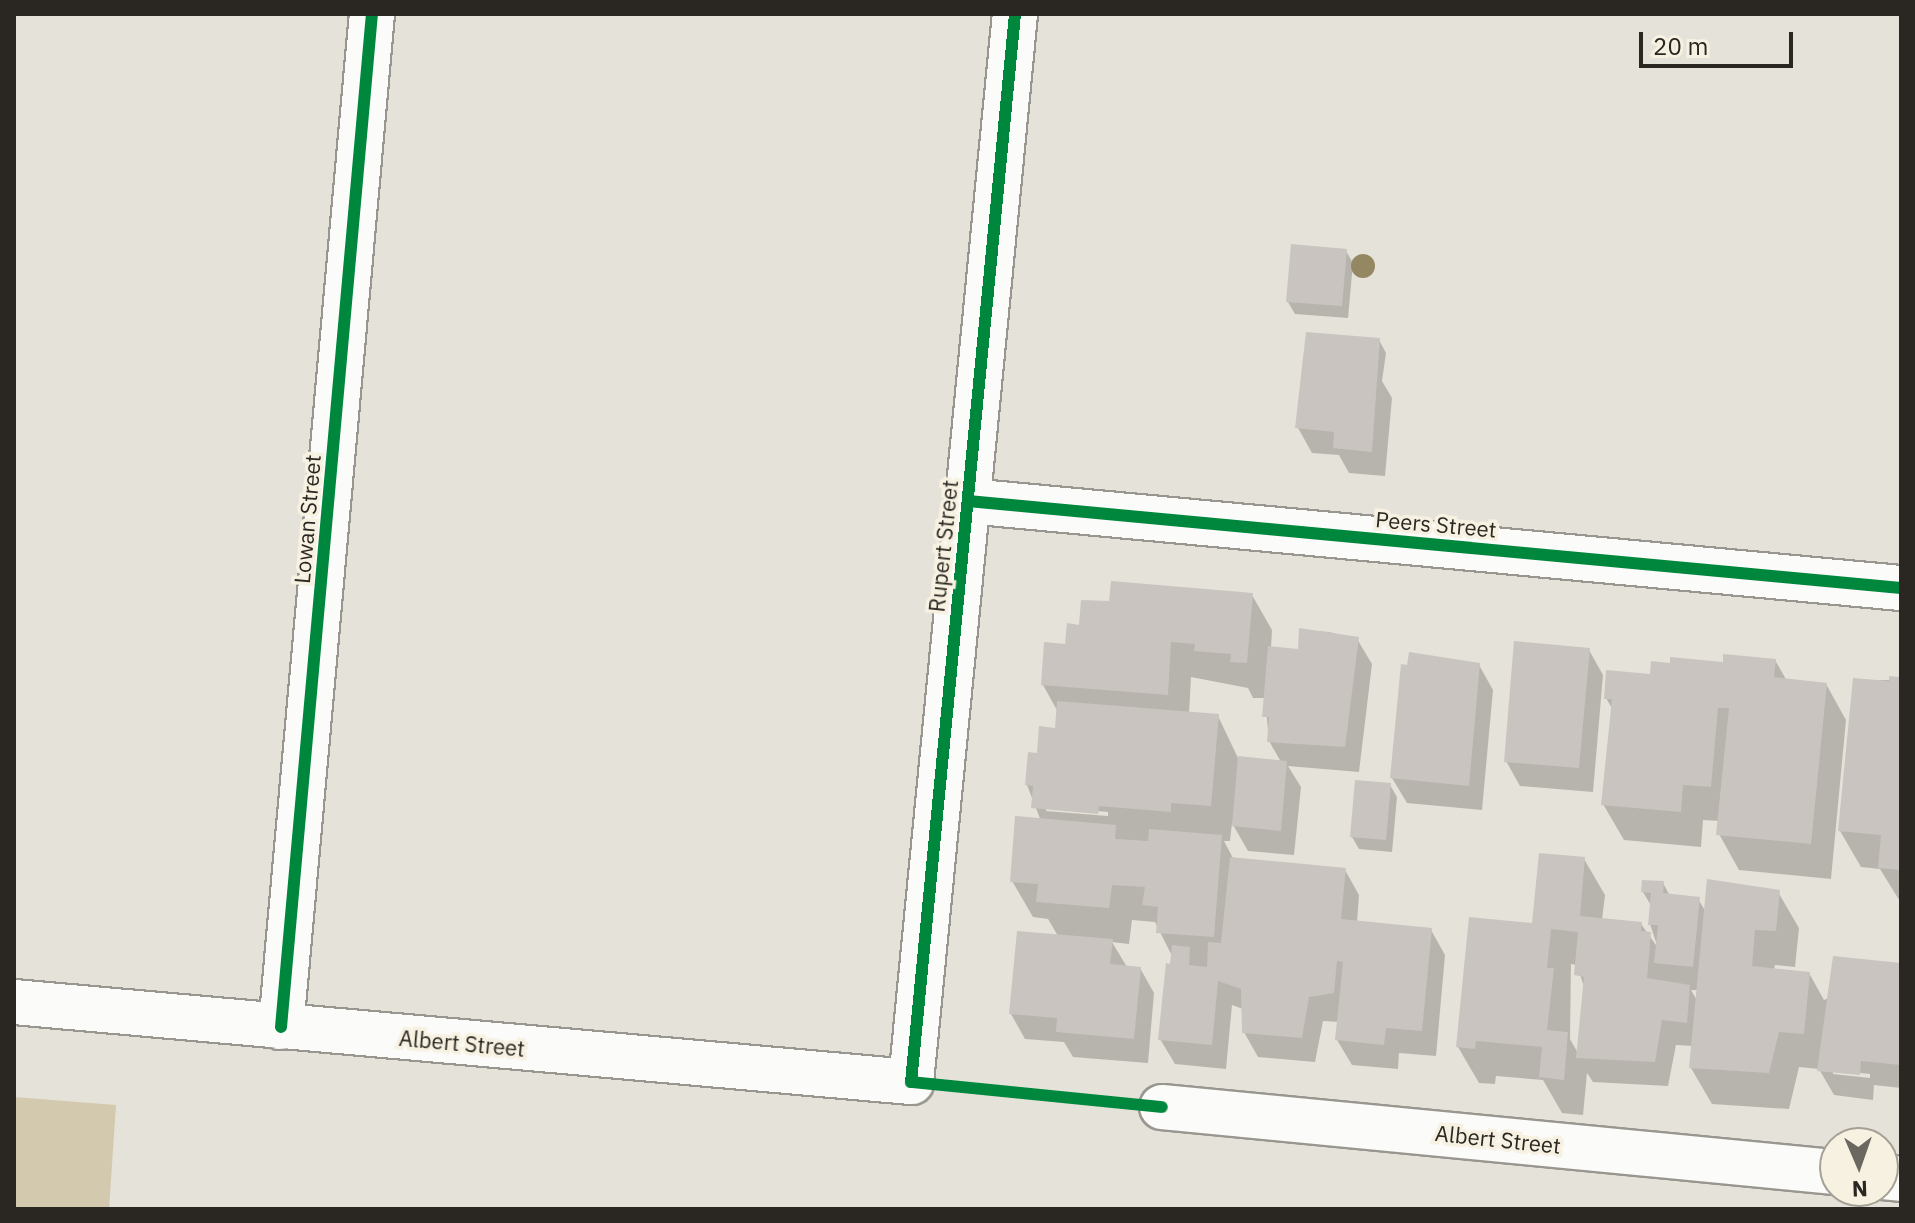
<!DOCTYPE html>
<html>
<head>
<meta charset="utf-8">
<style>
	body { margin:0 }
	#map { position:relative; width:1915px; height:1223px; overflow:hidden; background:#e5e2d9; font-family:"IBM Plex Sans",sans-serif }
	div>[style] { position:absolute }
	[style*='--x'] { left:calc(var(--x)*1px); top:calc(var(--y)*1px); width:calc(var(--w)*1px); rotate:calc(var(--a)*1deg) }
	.green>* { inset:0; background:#d3c9ae }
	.shadow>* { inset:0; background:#0003 }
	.building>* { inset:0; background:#c9c4bf }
	.roads { filter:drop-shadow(2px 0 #98968f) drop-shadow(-2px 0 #98968f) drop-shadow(0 2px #98968f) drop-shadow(0 -2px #98968f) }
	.minor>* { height:44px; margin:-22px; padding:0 22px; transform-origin:22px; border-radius:22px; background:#fbfbf9 }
	.cycleway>* { height:12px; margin:-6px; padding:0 6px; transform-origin:6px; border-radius:6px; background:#00873e }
	.trees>* { width:24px; height:24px; margin:-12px; border-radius:50%; background:#938862 }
	span { translate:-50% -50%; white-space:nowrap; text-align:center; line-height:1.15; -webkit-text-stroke:7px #f7f1e1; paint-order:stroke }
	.street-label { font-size:22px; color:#2a2722 }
	.frame { position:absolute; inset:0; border:16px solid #2a2722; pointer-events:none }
	.north { position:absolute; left:1819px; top:1127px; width:80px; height:80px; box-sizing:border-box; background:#f7f1e1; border:2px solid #a5a095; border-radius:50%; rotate:178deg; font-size:22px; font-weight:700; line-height:32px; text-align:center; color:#2a2722 }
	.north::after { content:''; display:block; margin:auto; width:28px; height:36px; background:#6b6862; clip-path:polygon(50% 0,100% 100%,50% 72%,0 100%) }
	.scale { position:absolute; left:1639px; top:32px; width:154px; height:36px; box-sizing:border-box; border:4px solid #2a2722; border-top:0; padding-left:10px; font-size:24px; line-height:28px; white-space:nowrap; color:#2a2722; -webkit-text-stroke:6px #f7f1e1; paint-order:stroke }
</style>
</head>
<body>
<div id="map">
	<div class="green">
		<i style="clip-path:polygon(14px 1097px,116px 1105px,109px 1209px,14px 1209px)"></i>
	</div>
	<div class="shadow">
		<i style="clip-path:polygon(1346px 251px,1353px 263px,1348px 318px,1295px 314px,1288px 302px)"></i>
		<i style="clip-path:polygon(1379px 340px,1386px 353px,1382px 381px,1392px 398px,1385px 476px,1349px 473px,1339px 455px,1312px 453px,1298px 428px)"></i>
		<i style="clip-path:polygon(evenodd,1252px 595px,1272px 630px,1271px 648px,1300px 651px,1301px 630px,1329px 632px,1357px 639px,1372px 664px,1359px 772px,1288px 766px,1301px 787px,1294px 855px,1248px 851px,1232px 823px,1230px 841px,1224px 841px,1234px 860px,1345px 870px,1359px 895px,1357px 923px,1431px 930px,1445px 955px,1436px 1056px,1399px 1053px,1398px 1069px,1352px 1065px,1337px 1040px,1339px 1022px,1323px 1021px,1315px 1062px,1258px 1057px,1244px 1032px,1243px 1009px,1232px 1005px,1226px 1069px,1175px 1064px,1160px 1039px,1173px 958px,1155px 922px,1132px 920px,1129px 944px,1112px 942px,1127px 967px,1140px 968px,1154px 993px,1148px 1063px,1073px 1057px,1064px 1042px,1025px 1039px,1011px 1014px,1058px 936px,1048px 919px,1033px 917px,1012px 881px,1041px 821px,1027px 785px,1056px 730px,1058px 712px,1043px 685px,1081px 627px,1111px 603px,1252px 595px,1191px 677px,1248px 688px,1253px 698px,1265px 698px,1269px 741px,1281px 762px,1238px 758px,1218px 716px,1189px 714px,1191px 677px,1252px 595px,1046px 807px,1108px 812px,1108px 816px,1046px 811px,1046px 807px)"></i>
		<i style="clip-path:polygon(1589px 650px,1603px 675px,1593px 792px,1520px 786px,1506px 761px)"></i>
		<i style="clip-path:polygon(1775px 660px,1787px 681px,1826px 684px,1846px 720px,1831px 879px,1739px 870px,1719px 834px,1720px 821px,1703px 820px,1701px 847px,1624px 840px,1603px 804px,1613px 710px,1606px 698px,1651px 676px)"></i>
		<i style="clip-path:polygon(1479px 665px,1493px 690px,1482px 810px,1407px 803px,1392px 778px)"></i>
		<i style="clip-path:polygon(1855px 680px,1901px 680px,1901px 903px,1880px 869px,1861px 867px,1840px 831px)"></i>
		<i style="clip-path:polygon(1390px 785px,1397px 797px,1392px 852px,1359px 849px,1352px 837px)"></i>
		<i style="clip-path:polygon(evenodd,1584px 859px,1605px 895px,1602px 920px,1641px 924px,1658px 948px,1650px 924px,1652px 907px,1643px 892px,1663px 883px,1670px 896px,1698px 899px,1706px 912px,1778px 892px,1799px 928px,1795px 967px,1775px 965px,1774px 970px,1809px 973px,1824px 1000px,1901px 965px,1901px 1088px,1874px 1085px,1873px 1100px,1834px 1095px,1819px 1069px,1799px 1067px,1789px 1109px,1712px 1104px,1691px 1068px,1693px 1046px,1676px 1045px,1668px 1086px,1593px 1082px,1587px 1073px,1583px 1115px,1562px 1113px,1543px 1080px,1496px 1076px,1495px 1084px,1479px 1083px,1458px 1047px,1534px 925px,1584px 859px,1571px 964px,1577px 965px,1585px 990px,1579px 1055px,1570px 1039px,1571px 964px,1584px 859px,1691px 990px,1699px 990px,1698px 1002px,1691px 990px,1584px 859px,1833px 1070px,1870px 1074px,1870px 1078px,1833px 1074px,1833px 1070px)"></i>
	</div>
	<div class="building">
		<i style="clip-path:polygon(1291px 244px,1347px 249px,1342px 306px,1286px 302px)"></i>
		<i style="clip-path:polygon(1306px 332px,1380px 338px,1372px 452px,1333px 448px,1334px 432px,1295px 428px)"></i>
		<i style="clip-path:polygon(1111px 581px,1253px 593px,1247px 663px,1230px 662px,1231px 654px,1194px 651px,1195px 644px,1171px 642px,1168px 695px,1041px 685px,1044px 642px,1065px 644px,1067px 623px,1079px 625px,1081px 600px,1109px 601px)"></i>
		<i style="clip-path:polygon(1299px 628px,1359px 637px,1345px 747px,1267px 742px,1269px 717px,1262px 717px,1268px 646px,1298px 649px)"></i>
		<i style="clip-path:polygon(1514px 641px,1590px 648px,1579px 768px,1504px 762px)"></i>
		<i style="clip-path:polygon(1409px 652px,1480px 663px,1469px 786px,1390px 778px,1401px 664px,1407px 665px)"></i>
		<i style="clip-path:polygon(1723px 654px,1776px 659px,1774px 677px,1827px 683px,1811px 844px,1716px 835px,1729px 708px,1718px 708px,1711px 787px,1683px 785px,1681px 812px,1601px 805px,1612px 699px,1604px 699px,1606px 670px,1650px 674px,1651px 661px,1670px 663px,1670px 657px,1723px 662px)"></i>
		<i style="clip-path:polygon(1889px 676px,1901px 677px,1901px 870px,1878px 868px,1881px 835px,1838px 831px,1853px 678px,1889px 681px)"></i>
		<i style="clip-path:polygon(1057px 701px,1219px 714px,1211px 806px,1171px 803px,1171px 812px,1099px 806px,1098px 814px,1031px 808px,1033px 786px,1025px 785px,1028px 752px,1037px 753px,1039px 726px,1055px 728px)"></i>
		<i style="clip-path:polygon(1238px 756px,1287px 761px,1281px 831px,1232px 826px)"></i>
		<i style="clip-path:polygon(1355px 780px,1391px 783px,1386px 840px,1350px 837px)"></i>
		<i style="clip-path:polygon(1015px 816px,1116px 825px,1115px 839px,1148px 841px,1149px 829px,1222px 835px,1214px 937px,1156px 933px,1158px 907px,1142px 905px,1145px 887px,1112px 885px,1109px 908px,1036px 902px,1038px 884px,1010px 882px)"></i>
		<i style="clip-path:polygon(1539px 853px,1585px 857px,1580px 916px,1642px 922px,1641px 931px,1651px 932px,1647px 978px,1690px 985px,1687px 1023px,1662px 1020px,1655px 1062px,1576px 1058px,1584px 977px,1574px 975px,1578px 932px,1551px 929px,1547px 968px,1554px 968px,1547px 1030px,1568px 1032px,1564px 1080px,1539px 1077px,1542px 1047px,1476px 1041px,1475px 1049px,1456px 1047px,1469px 917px,1532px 923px)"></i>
		<i style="clip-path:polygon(1230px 857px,1346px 868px,1341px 919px,1432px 928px,1422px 1031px,1386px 1028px,1384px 1045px,1335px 1040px,1343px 962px,1337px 961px,1334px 993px,1309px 997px,1302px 1038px,1242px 1033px,1241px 989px,1218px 981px,1212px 1045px,1158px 1040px,1166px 963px,1170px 964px,1172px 945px,1190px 947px,1189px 965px,1207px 967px,1208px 942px,1221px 943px)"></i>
		<i style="clip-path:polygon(1707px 879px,1780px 890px,1776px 931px,1755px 930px,1752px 966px,1810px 972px,1804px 1034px,1779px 1032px,1769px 1073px,1689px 1068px)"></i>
		<i style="clip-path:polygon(1642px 880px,1664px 881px,1663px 893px,1700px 897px,1693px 967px,1654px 963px,1658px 925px,1648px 925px,1651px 893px,1641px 892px)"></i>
		<i style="clip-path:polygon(1017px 931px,1113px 939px,1110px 964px,1141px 967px,1134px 1039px,1056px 1032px,1057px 1018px,1009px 1014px)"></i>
		<i style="clip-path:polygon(1833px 956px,1901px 963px,1901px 1065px,1861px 1061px,1860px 1075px,1817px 1071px)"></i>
	</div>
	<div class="roads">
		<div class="minor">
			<i style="--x:968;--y:501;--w:937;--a:5.33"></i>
			<i style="--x:14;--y:1002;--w:901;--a:5.1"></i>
			<i style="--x:911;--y:1082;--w:1073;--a:-84.44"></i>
			<i style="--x:281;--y:1027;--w:1017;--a:-84.87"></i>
			<i style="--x:1162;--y:1107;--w:676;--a:5.52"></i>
			<i style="--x:1883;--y:1177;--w:18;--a:6"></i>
		</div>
	</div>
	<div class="cycleway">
		<i style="--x:1015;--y:14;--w:1073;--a:95.56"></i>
		<i style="--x:911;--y:1082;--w:252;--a:5.7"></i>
		<i style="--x:968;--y:501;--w:937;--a:5.33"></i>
		<i style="--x:281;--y:1027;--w:1017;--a:-84.87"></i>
	</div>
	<div class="trees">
		<i style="left:1363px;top:266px"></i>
	</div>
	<div class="street-label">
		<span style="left:307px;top:519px;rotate:-85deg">Lowan Street</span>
		<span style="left:1436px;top:524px;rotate:5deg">Peers Street</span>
		<span style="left:943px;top:546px;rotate:-84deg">Rupert Street</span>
		<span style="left:462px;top:1043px;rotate:5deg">Albert Street</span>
		<span style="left:1498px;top:1139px;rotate:6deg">Albert Street</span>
	</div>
	<div class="frame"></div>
	<div class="north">N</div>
	<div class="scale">20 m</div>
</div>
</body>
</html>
